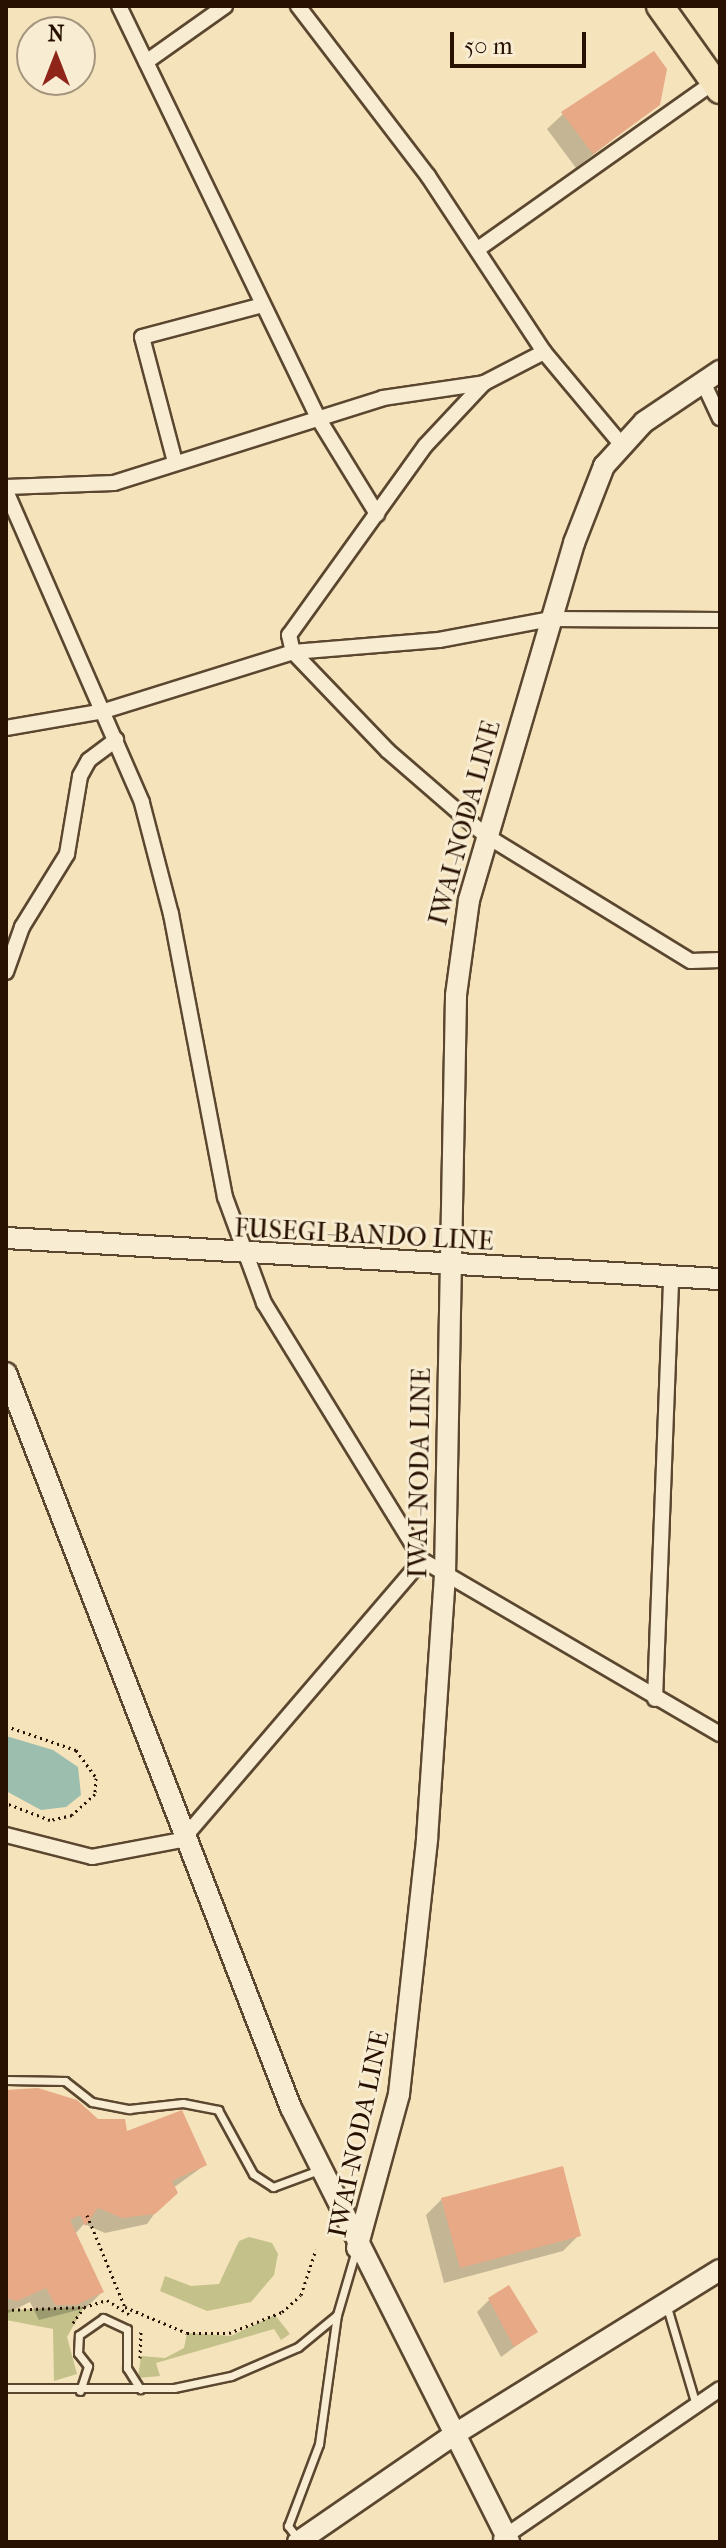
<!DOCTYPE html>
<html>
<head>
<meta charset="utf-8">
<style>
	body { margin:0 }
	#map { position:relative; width:726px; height:2548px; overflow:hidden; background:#f5e3bb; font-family:"IM FELL French Canon",serif }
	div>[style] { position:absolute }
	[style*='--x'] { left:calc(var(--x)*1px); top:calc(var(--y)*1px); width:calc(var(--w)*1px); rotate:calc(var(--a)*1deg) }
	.green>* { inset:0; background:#c4c18b }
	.water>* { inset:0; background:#9cbeaf }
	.shadow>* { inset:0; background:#0003 }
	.building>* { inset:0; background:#e7a986 }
	.path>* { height:3px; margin-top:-1.5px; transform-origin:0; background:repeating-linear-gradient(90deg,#281100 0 2px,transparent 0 6px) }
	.roads { filter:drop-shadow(2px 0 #5b462f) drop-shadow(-2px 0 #5b462f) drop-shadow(0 2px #5b462f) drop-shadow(0 -2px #5b462f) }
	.lane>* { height:7px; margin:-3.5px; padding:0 3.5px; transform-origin:3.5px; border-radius:3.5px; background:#f8edd3 }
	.street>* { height:14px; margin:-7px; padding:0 7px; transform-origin:7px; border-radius:7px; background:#f8edd3 }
	.secondary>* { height:20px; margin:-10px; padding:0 10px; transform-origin:10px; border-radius:10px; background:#f8edd3 }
	.highway>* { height:26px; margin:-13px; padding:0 13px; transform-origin:13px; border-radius:13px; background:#f5e3bb }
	span { translate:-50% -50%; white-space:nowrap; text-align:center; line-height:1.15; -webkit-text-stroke:6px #f8edd3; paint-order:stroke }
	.street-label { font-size:26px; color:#281100 }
	.frame { position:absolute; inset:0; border:8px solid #281100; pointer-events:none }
	.north { position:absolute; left:16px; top:16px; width:80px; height:80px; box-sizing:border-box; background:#f8edd3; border:2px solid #a5957f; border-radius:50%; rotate:0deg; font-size:22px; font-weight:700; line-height:32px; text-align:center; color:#281100 }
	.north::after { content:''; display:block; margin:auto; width:28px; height:36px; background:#8f2418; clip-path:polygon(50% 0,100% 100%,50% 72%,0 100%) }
	.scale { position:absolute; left:450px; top:32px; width:136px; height:36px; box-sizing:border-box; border:4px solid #281100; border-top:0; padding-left:10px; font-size:24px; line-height:28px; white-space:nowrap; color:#281100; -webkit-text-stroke:6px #f8edd3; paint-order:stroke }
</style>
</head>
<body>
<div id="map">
	<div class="green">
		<i style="clip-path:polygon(249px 2237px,272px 2243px,278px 2254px,274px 2275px,251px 2302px,207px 2311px,160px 2291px,165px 2276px,191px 2286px,219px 2284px,239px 2241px)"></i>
		<i style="clip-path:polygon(84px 2307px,67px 2337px,77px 2374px,54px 2381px,53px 2329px,6px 2320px,6px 2310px)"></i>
		<i style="clip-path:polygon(275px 2315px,290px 2334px,281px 2340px,274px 2329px,156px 2363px,160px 2376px,138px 2378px,141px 2356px,165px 2358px,184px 2348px,187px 2333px,231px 2336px)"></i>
	</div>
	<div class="water">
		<i style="clip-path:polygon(6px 1736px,53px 1750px,78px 1767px,81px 1795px,66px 1807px,41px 1810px,6px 1791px)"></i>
	</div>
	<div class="shadow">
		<i style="clip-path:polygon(658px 104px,576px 168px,547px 129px,563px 114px)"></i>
		<i style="clip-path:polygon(6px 2095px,97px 2121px,205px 2165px,173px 2188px,147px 2224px,105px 2233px,84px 2224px,75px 2234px,102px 2292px,86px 2308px,39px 2320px,30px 2302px,6px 2314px)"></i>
		<i style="clip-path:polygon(442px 2199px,579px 2235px,563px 2251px,444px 2283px,426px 2215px)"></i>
		<i style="clip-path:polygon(489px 2300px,535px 2332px,501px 2357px,477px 2312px)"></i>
	</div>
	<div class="building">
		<i style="clip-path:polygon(654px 51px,667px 69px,660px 105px,593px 154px,561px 112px)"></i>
		<i style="clip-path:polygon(38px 2088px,77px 2100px,98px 2119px,125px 2119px,127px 2131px,182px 2110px,207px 2165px,172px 2181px,178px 2193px,155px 2214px,122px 2218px,98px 2208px,85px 2226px,80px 2215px,70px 2220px,104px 2292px,76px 2305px,55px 2305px,46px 2288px,17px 2301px,6px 2298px,6px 2090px)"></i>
		<i style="clip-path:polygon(563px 2166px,581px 2236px,460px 2268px,441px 2198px)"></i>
		<i style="clip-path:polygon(509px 2285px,538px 2332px,514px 2347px,488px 2298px)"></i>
	</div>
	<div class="path">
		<i style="--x:6;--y:1726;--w:74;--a:18.9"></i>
		<i style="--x:76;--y:1750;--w:34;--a:54"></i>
		<i style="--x:96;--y:1778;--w:16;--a:94"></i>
		<i style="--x:95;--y:1794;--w:31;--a:138"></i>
		<i style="--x:72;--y:1815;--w:23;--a:167"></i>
		<i style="--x:50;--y:1820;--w:47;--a:-158.9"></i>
		<i style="--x:87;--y:2215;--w:100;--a:67.6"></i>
		<i style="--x:125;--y:2307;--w:67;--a:22.8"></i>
		<i style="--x:187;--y:2333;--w:42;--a:0"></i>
		<i style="--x:229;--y:2333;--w:57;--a:-21.6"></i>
		<i style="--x:282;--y:2312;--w:25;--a:-42"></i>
		<i style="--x:301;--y:2295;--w:48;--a:-71.9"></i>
		<i style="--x:6;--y:2310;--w:78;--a:-2.2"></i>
		<i style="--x:73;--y:2323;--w:19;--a:-55"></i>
		<i style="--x:84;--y:2307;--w:24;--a:-17"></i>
		<i style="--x:107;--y:2300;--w:27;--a:33"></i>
		<i style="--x:140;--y:2358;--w:27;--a:-88"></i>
	</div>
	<div class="roads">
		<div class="lane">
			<i style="--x:6;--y:2080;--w:59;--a:1"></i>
			<i style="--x:65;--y:2081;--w:34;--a:38"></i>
			<i style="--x:92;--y:2102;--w:38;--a:11"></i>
			<i style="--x:129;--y:2109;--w:54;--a:-6.3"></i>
			<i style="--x:183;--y:2103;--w:36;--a:11"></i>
			<i style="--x:218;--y:2110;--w:73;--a:61.3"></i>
			<i style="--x:253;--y:2174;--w:24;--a:33"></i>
			<i style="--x:273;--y:2187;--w:49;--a:-20.3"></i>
			<i style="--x:667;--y:2307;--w:102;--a:73.5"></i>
			<i style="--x:6;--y:2388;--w:168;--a:0"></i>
			<i style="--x:174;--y:2388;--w:58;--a:-11.9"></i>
			<i style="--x:231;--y:2376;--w:73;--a:-23.4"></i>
			<i style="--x:298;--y:2347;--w:50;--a:-39.4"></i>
			<i style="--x:80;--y:2391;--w:26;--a:-72"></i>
			<i style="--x:88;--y:2366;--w:16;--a:-128"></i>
			<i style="--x:78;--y:2353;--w:18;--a:-87"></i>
			<i style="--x:79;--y:2335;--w:29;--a:-35"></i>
			<i style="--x:103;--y:2318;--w:26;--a:25"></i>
			<i style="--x:127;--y:2329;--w:39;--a:90"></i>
			<i style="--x:127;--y:2368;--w:25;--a:58"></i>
			<i style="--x:299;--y:2540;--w:18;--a:-128"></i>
			<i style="--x:288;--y:2526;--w:88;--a:-69.3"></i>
			<i style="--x:319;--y:2444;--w:130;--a:-82.1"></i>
			<i style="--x:337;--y:2315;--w:68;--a:-73.7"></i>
		</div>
		<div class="street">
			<i style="--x:119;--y:6;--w:458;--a:64.2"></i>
			<i style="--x:318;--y:418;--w:113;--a:58.4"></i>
			<i style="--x:298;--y:6;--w:214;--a:52.6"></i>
			<i style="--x:428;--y:176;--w:211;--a:56.6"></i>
			<i style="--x:544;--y:352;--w:120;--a:50.1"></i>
			<i style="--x:146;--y:62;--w:97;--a:-35.3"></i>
			<i style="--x:478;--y:249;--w:289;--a:-35.3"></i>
			<i style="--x:544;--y:352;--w:68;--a:152.7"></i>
			<i style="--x:484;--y:383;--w:86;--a:133.1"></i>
			<i style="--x:425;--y:446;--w:233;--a:125.7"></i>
			<i style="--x:289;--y:635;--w:17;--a:77"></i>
			<i style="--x:293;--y:652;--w:137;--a:46.2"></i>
			<i style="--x:388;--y:751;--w:128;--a:40.9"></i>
			<i style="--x:485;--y:835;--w:241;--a:31.5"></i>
			<i style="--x:691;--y:961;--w:29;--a:-2"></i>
			<i style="--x:703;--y:382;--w:40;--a:65"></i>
			<i style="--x:175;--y:462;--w:129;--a:-104.8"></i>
			<i style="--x:142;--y:337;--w:125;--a:-14.8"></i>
			<i style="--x:6;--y:487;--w:108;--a:-2.1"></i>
			<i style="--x:114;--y:483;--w:282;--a:-17.5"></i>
			<i style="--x:383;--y:398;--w:102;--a:-8.4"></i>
			<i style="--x:6;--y:491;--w:340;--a:66.4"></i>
			<i style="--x:142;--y:803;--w:115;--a:75.4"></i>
			<i style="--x:171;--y:914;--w:288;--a:79.2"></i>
			<i style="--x:225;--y:1197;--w:113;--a:69.8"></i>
			<i style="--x:264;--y:1303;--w:302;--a:58.4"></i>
			<i style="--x:422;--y:1560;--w:345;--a:30.3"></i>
			<i style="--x:6;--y:728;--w:99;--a:-9.8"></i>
			<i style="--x:104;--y:711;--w:198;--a:-17.3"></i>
			<i style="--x:293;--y:652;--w:146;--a:-4.7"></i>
			<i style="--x:439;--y:640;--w:113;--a:-10.7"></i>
			<i style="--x:550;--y:619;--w:170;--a:0.3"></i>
			<i style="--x:6;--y:972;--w:48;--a:-70.4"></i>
			<i style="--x:22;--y:927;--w:86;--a:-58.3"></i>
			<i style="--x:67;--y:854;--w:79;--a:-80.5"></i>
			<i style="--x:80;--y:776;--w:18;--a:-61"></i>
			<i style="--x:89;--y:760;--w:34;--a:-37"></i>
			<i style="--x:655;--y:1699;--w:423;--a:-87.8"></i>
			<i style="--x:6;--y:1835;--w:89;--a:14.3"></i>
			<i style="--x:92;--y:1857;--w:92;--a:-10.7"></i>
			<i style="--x:182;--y:1840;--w:369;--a:-49.4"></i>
			<i style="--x:501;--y:2539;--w:265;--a:-34.4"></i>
		</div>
		<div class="secondary">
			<i style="--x:6;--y:1238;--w:715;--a:3.29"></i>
			<i style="--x:6;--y:1373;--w:788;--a:68.81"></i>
			<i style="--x:291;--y:2108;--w:486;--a:63.3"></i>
			<i style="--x:357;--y:2248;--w:160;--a:-74.7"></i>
			<i style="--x:399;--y:2094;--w:257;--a:-83.7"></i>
			<i style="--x:427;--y:1839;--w:265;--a:-86.1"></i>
			<i style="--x:445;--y:1575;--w:580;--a:-88.91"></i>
			<i style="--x:456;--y:995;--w:96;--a:-82.2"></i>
			<i style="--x:469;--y:900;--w:372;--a:-73.6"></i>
			<i style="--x:574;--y:543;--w:83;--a:-68.7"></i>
			<i style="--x:604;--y:466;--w:59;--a:-47.7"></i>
			<i style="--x:644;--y:422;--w:92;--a:-33.9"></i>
			<i style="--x:298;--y:2542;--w:187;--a:-34.5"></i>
			<i style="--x:452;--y:2436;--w:315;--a:-31.8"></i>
		</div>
		<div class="highway">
			<i style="--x:660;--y:6;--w:103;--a:54.5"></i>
		</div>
	</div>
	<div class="street-label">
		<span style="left:465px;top:823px;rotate:-75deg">IWAI-NODA LINE</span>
		<span style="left:364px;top:1235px;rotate:3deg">FUSEGI-BANDO LINE</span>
		<span style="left:420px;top:1473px;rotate:-89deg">IWAI-NODA LINE</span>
		<span style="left:359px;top:2134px;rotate:-78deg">IWAI-NODA LINE</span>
	</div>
	<div class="frame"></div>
	<div class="north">N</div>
	<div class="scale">50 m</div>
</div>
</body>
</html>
